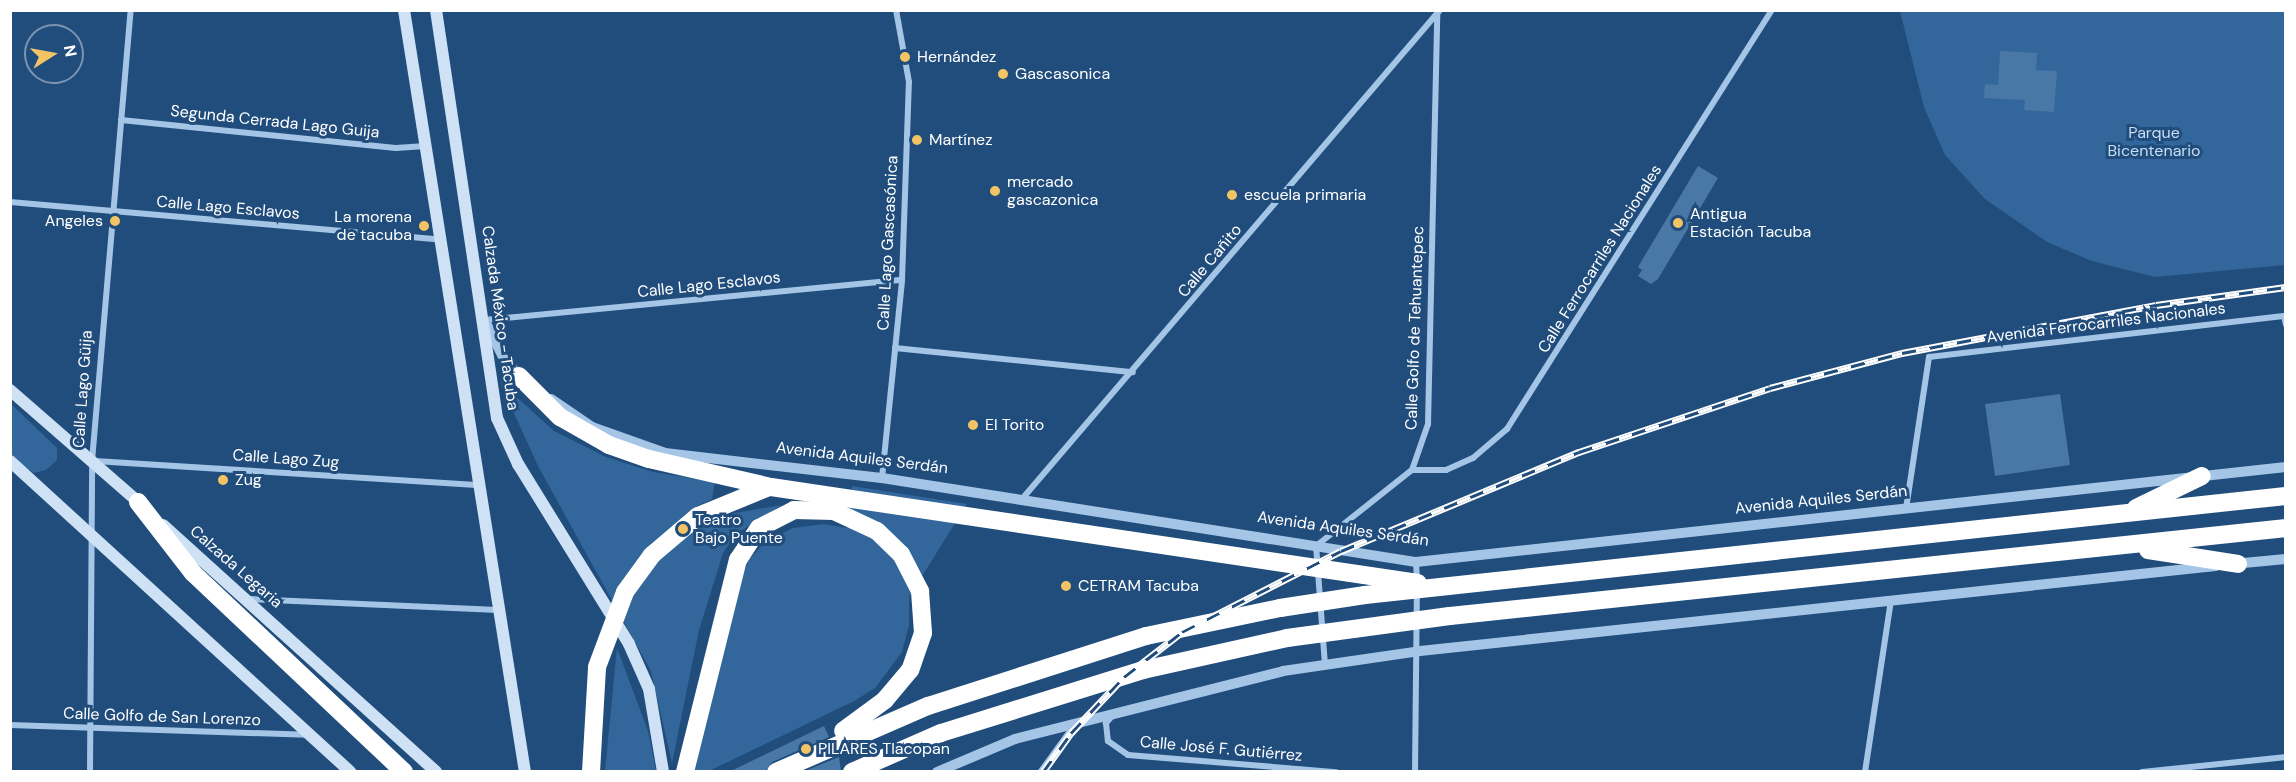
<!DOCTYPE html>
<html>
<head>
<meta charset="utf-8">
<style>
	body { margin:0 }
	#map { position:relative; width:2296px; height:782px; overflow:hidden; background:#214d7d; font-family:"DM Sans",sans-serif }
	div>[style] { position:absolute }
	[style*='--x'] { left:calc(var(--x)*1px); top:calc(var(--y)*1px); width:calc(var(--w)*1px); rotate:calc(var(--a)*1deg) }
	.green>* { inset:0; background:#33679b }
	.building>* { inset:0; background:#4977a6 }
	.pedestrian>* { height:5px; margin:-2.5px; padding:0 2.5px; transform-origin:2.5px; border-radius:2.5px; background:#a4c5e6 }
	.minor>* { height:6px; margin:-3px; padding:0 3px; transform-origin:3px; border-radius:3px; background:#a4c5e6 }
	.tertiary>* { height:10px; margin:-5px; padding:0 5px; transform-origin:5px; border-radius:5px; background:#a4c5e6 }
	.secondary>* { height:12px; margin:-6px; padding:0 6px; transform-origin:6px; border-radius:6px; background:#cee1f5 }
	.motorway>* { height:18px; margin:-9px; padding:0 9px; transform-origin:9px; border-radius:9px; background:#fff }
	.rail>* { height:7px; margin-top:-3.5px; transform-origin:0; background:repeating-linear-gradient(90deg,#214d7d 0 14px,#fff 0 28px); box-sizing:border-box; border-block:2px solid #fff }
	.dots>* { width:16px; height:16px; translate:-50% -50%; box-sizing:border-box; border:3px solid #214d7d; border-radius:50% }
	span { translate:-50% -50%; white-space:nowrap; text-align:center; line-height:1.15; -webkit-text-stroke:6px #214d7d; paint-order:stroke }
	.poi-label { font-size:16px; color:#fff }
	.left { translate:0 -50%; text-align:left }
	.right { translate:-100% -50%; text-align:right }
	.street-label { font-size:16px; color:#fff }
	.park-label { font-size:16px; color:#c7def5 }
	.frame { position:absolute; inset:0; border:12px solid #fff; pointer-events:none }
	.north { position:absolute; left:24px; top:24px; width:60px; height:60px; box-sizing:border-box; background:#214d7d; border:2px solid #7a94b1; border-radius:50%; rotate:79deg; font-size:16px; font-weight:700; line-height:24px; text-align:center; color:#fff }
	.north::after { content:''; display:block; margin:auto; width:21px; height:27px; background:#f3c465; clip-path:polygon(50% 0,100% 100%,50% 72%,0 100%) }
</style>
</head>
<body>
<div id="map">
	<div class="green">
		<i style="clip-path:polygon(1900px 11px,2285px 11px,2285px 265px,2155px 277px,2092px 261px,2047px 242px,1985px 199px,1945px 155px,1924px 107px)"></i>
		<i style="clip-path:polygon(500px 382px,554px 431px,606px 457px,653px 472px,715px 482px,712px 499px,691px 509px,700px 527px,730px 514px,782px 505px,736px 534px,723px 553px,699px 630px,672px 763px,651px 671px,538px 466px)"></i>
		<i style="clip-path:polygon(10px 403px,57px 448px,57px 460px,46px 470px,34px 473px,11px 460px)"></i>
		<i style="clip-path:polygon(852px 486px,967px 504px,909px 597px,909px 625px,902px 652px,875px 688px,854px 701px,709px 771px,695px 772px,726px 625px,748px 561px,766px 541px,793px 528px,824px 524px,847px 528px)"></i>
		<i style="clip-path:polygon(617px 648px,648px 731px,656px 771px,605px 771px)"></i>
	</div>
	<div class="building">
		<i style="clip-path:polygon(2000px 51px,2037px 53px,2036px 70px,2057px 71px,2054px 112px,2024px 110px,2025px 100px,1984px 98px,1985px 84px,1998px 85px)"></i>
		<i style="clip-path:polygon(1698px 166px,1718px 178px,1658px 279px,1651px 284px,1638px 276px,1642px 270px,1638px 267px)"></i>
		<i style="clip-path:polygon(2060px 394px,2070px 465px,1995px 476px,1985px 404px)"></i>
		<i style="clip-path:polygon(824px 726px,829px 737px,772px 762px,765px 771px,731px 771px)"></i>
		<i style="clip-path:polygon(839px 757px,841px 771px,805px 771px)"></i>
	</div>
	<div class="pedestrian">
		<i style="--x:1039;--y:772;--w:58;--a:-54.1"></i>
	</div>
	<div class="minor">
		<i style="--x:121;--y:120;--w:276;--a:5.8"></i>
		<i style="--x:396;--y:148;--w:30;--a:-4"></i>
		<i style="--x:10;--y:202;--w:434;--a:5"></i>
		<i style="--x:2284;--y:316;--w:9;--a:77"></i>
		<i style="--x:484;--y:320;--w:420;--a:-5.5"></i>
		<i style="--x:895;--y:348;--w:239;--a:5.8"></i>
		<i style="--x:95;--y:461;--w:386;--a:3.6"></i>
		<i style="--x:1412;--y:470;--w:34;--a:0"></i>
		<i style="--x:1446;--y:470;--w:30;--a:-24"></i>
		<i style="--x:1473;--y:458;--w:45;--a:-40.5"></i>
		<i style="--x:1507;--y:429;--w:496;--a:-57.7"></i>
		<i style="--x:882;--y:478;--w:199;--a:-84.2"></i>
		<i style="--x:902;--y:280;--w:198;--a:-88"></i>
		<i style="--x:909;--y:82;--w:73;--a:-100.2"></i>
		<i style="--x:1022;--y:499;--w:643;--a:-49.48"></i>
		<i style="--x:1906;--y:509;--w:154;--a:-81.4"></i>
		<i style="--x:1929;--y:357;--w:359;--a:-6.6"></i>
		<i style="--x:1416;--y:562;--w:20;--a:87"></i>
		<i style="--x:248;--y:599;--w:250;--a:2.5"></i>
		<i style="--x:1325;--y:665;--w:119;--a:-94.3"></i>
		<i style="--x:1316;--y:546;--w:122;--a:-38.4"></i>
		<i style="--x:1412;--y:470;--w:49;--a:-70.8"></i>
		<i style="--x:1428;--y:424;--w:410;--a:-88.7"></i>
		<i style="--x:1113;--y:715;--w:11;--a:131"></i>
		<i style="--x:1106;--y:723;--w:18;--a:84"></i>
		<i style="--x:1108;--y:741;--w:24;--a:35"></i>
		<i style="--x:1128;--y:755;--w:209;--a:4.7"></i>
		<i style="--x:10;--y:725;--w:297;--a:1.9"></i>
		<i style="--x:90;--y:772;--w:311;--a:-89.6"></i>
		<i style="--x:92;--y:461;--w:453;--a:-85.1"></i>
		<i style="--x:1415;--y:772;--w:180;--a:-89.4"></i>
		<i style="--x:1865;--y:772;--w:173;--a:-81.4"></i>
		<i style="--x:2142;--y:772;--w:145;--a:-5.9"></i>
	</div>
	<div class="tertiary">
		<i style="--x:485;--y:321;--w:42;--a:63.4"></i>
		<i style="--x:504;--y:359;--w:25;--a:48"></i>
		<i style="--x:551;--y:399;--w:50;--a:34.3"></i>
		<i style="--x:592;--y:427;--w:77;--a:19.6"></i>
		<i style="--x:665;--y:453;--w:218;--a:6.6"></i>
		<i style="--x:882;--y:478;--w:541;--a:8.94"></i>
		<i style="--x:1416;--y:562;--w:875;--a:-6.23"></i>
		<i style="--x:2233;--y:564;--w:53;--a:-5.4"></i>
		<i style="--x:937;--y:772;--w:85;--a:-22.9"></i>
		<i style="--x:1015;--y:739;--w:276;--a:-14.2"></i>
		<i style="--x:1283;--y:671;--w:138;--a:-8.3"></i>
		<i style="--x:1420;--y:651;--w:800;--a:-6.1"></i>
	</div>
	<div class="secondary">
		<i style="--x:404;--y:10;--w:772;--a:80.98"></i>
		<i style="--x:436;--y:10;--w:413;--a:81.5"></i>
		<i style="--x:497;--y:418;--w:51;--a:65.5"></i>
		<i style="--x:518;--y:464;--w:211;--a:58.3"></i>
		<i style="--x:629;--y:644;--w:49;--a:66"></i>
		<i style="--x:649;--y:689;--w:84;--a:80.4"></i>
		<i style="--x:10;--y:390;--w:178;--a:41.1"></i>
		<i style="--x:10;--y:461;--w:461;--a:42.4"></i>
		<i style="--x:163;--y:525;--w:368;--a:42.1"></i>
	</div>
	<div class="motorway">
		<i style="--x:519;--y:376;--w:58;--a:45"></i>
		<i style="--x:560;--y:417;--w:56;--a:29.7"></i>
		<i style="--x:609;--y:445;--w:42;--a:19.3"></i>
		<i style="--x:649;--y:459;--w:125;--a:12.9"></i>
		<i style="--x:771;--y:487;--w:654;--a:8.44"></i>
		<i style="--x:138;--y:502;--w:90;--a:52.2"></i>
		<i style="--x:193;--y:573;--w:290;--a:43.3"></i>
		<i style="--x:2136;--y:508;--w:73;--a:-25.9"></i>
		<i style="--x:2148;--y:550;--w:91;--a:8.8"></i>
		<i style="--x:591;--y:772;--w:105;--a:-86.7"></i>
		<i style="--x:597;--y:667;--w:80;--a:-69.5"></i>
		<i style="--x:625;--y:592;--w:46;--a:-53.9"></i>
		<i style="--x:652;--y:555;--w:60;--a:-40.3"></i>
		<i style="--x:698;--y:516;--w:77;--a:-22.2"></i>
		<i style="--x:685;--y:772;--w:219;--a:-76"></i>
		<i style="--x:738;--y:560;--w:38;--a:-57"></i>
		<i style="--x:759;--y:528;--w:39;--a:-27"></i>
		<i style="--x:794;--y:510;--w:40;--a:1.4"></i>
		<i style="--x:834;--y:511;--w:47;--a:24.9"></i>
		<i style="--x:877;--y:531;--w:33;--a:44"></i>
		<i style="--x:901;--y:554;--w:42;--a:62.8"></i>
		<i style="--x:920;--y:591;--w:42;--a:85.9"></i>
		<i style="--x:923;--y:633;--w:39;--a:109"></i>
		<i style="--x:910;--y:670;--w:39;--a:130"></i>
		<i style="--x:885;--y:700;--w:52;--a:143.6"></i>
		<i style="--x:776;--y:772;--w:166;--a:-23.5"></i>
		<i style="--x:928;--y:706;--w:229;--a:-17.8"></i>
		<i style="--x:1146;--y:636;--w:137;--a:-11.8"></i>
		<i style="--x:1280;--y:608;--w:86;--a:-8.7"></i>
		<i style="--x:1365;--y:595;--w:926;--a:-6.14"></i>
		<i style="--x:852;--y:772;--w:97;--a:-23.7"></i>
		<i style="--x:941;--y:733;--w:212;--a:-17.3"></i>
		<i style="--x:1143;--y:670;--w:148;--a:-12.5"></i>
		<i style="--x:1287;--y:638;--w:164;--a:-7.7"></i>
		<i style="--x:1450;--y:616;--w:841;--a:-6.01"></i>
	</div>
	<div class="rail">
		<i style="--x:1043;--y:772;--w:48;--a:-54.3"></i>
		<i style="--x:1071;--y:733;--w:77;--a:-46.6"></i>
		<i style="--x:1124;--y:677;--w:73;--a:-37.8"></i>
		<i style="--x:1182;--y:632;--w:178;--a:-27"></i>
		<i style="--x:1341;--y:551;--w:258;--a:-22.6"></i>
		<i style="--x:1579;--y:452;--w:201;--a:-18.5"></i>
		<i style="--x:1770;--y:388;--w:137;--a:-14.9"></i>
		<i style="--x:1902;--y:353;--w:258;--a:-10.7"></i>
		<i style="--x:2156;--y:305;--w:131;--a:-7.9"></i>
	</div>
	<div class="dots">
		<i style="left:905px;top:57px;background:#f3c465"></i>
		<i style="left:1003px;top:74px;background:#f3c465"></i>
		<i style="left:917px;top:140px;background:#f3c465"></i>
		<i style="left:995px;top:191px;background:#f3c465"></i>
		<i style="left:1232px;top:195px;background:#f3c465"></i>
		<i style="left:115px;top:221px;background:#f3c465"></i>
		<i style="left:1678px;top:223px;background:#f3c465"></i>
		<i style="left:424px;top:226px;background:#f3c465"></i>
		<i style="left:973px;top:425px;background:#f3c465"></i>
		<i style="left:223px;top:480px;background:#f3c465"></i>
		<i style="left:683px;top:529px;background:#f3c465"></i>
		<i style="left:1066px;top:586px;background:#f3c465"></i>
		<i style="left:806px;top:749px;background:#f3c465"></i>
	</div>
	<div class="poi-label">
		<span class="left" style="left:917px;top:57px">Hernández</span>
		<span class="left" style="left:1015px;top:74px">Gascasonica</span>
		<span class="left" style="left:929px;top:140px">Martínez</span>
		<span class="left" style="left:1007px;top:191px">mercado<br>gascazonica</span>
		<span class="left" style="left:1244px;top:195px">escuela primaria</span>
		<span class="left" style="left:1690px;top:223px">Antigua<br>Estación Tacuba</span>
		<span class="right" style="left:412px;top:226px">La morena<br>de tacuba</span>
		<span class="right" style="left:103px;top:221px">Angeles</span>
		<span class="left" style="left:985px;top:425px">El Torito</span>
		<span class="left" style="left:235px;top:480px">Zug</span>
		<span class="left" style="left:695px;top:529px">Teatro<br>Bajo Puente</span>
		<span class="left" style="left:1078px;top:586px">CETRAM Tacuba</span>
		<span class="left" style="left:818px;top:749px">PILARES Tlacopan</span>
	</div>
	<div class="street-label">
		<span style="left:275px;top:122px;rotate:6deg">Segunda Cerrada Lago Guija</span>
		<span style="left:228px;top:208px;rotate:5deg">Calle Lago Esclavos</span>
		<span style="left:888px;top:243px;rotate:-87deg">Calle Lago Gascasónica</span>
		<span style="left:1600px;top:259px;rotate:-58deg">Calle Ferrocarriles Nacionales</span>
		<span style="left:1210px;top:261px;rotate:-50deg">Calle Cañito</span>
		<span style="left:709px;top:285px;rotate:-6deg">Calle Lago Esclavos</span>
		<span style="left:500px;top:318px;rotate:82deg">Calzada México - Tacuba</span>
		<span style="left:2106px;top:323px;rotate:-7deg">Avenida Ferrocarriles Nacionales</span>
		<span style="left:1415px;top:328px;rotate:-88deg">Calle Golfo de Tehuantepec</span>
		<span style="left:83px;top:389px;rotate:-86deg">Calle Lago Güija</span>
		<span style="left:862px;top:458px;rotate:7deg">Avenida Aquiles Serdán</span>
		<span style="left:286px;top:459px;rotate:4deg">Calle Lago Zug</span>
		<span style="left:1821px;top:500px;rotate:-6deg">Avenida Aquiles Serdán</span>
		<span style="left:1343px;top:529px;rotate:8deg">Avenida Aquiles Serdán</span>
		<span style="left:236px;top:567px;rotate:41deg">Calzada Legaria</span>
		<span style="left:162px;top:717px;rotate:2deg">Calle Golfo de San Lorenzo</span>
		<span style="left:1221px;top:749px;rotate:5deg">Calle José F. Gutiérrez</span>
	</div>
	<div class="park-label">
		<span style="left:2154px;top:142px">Parque<br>Bicentenario</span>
	</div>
	<div class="frame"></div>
	<div class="north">N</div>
</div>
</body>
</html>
